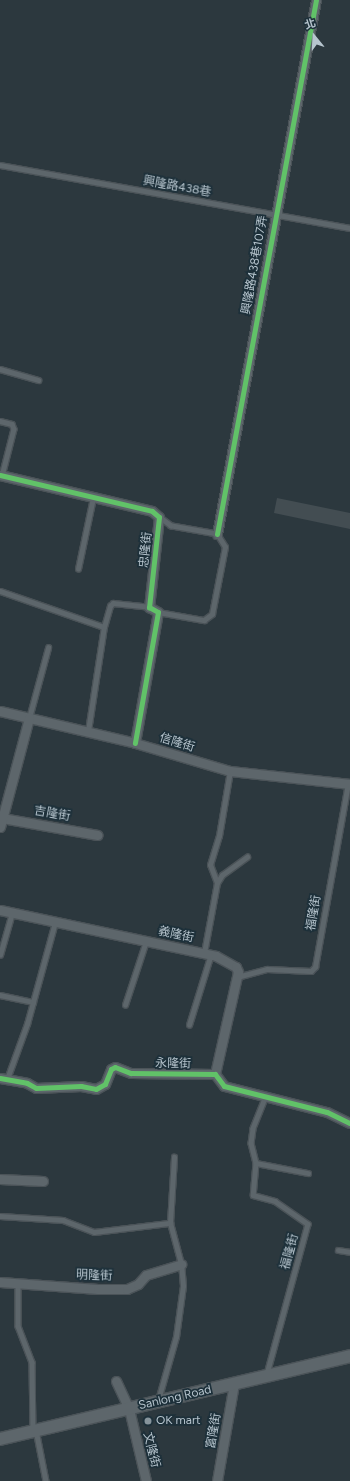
<!DOCTYPE html>
<html>
<head>
<meta charset="utf-8">
<style>
	body { margin:0 }
	#map { position:relative; width:350px; height:1481px; overflow:hidden; background:#2c383e; font-family:Figtree,"Noto Sans TC",sans-serif }
	div>[style] { position:absolute }
	[style*='--x'] { left:calc(var(--x)*1px); top:calc(var(--y)*1px); width:calc(var(--w)*1px); rotate:calc(var(--a)*1deg) }
	.building>* { inset:0; background:#434d52 }
	.roads { filter:drop-shadow(1px 0 #4b5358) drop-shadow(-1px 0 #4b5358) drop-shadow(0 1px #4b5358) drop-shadow(0 -1px #4b5358) }
	.service>* { height:4.5px; margin:-2.25px; padding:0 2.25px; transform-origin:2.25px; border-radius:2.25px; background:#5d666b }
	.minor>* { height:9px; margin:-4.5px; padding:0 4.5px; transform-origin:4.5px; border-radius:4.5px; background:#5d666b }
	.tertiary>* { height:12px; margin:-6px; padding:0 6px; transform-origin:6px; border-radius:6px; background:#5d666b }
	.cycleway>* { height:5px; margin:-2.5px; padding:0 2.5px; transform-origin:2.5px; border-radius:2.5px; background:#61c268 }
	.dots>* { width:11px; height:11px; translate:-50% -50%; box-sizing:border-box; border:2px solid #1d303a; border-radius:50% }
	span { translate:-50% -50%; white-space:nowrap; text-align:center; line-height:1.15; -webkit-text-stroke:3.5px #1d303a; paint-order:stroke }
	.street-label { font-size:12px; color:#b7c5ce }
	.poi-label { font-size:12px; color:#b7c5ce }
	.left { translate:0 -50%; text-align:left }
	.north { position:absolute; left:294px; top:16px; width:40px; height:40px; -webkit-text-stroke:3px #1d303a; paint-order:stroke; rotate:342deg; font-size:11px; font-weight:700; line-height:16px; text-align:center; color:#b7c5ce }
	.north::after { content:''; display:block; margin:auto; width:14px; height:18px; background:#b7c5ce; clip-path:polygon(50% 0,100% 100%,50% 72%,0 100%) }
</style>
</head>
<body>
<div id="map">
	<div class="building">
		<i style="clip-path:polygon(277px 498px,350px 513px,350px 529px,274px 513px)"></i>
	</div>
	<div class="roads">
		<div class="service">
			<i style="--x:0;--y:165;--w:356;--a:10.2"></i>
			<i style="--x:0;--y:369;--w:40;--a:16"></i>
			<i style="--x:0;--y:421;--w:12;--a:14"></i>
			<i style="--x:12;--y:424;--w:5;--a:68"></i>
			<i style="--x:14;--y:429;--w:49;--a:104.3"></i>
			<i style="--x:78;--y:569;--w:73;--a:-78.1"></i>
			<i style="--x:0;--y:591;--w:110;--a:19.1"></i>
			<i style="--x:158;--y:612;--w:47;--a:9.9"></i>
			<i style="--x:204;--y:620;--w:10;--a:-37"></i>
			<i style="--x:212;--y:614;--w:68;--a:-79"></i>
			<i style="--x:225;--y:547;--w:15;--a:-122"></i>
			<i style="--x:217;--y:534;--w:47;--a:-170.1"></i>
			<i style="--x:171;--y:526;--w:15;--a:-143"></i>
			<i style="--x:29;--y:718;--w:73;--a:-74.8"></i>
			<i style="--x:88;--y:731;--w:105;--a:-81.3"></i>
			<i style="--x:104;--y:627;--w:22;--a:-74"></i>
			<i style="--x:110;--y:606;--w:4;--a:-45"></i>
			<i style="--x:113;--y:603;--w:36;--a:6"></i>
			<i style="--x:217;--y:883;--w:19;--a:-111"></i>
			<i style="--x:210;--y:865;--w:30;--a:-73"></i>
			<i style="--x:219;--y:836;--w:66;--a:-80.4"></i>
			<i style="--x:204;--y:953;--w:71;--a:-79.5"></i>
			<i style="--x:217;--y:883;--w:9;--a:-58"></i>
			<i style="--x:222;--y:875;--w:31;--a:-36"></i>
			<i style="--x:0;--y:955;--w:44;--a:-74.1"></i>
			<i style="--x:237;--y:977;--w:31;--a:-15"></i>
			<i style="--x:267;--y:969;--w:44;--a:2.6"></i>
			<i style="--x:311;--y:971;--w:6;--a:-45"></i>
			<i style="--x:315;--y:967;--w:186;--a:-79.8"></i>
			<i style="--x:0;--y:995;--w:34;--a:12"></i>
			<i style="--x:125;--y:1005;--w:67;--a:-71.8"></i>
			<i style="--x:189;--y:1025;--w:74;--a:-72.8"></i>
			<i style="--x:7;--y:1079;--w:59;--a:-70"></i>
			<i style="--x:27;--y:1024;--w:106;--a:-74.6"></i>
			<i style="--x:266;--y:1096;--w:35;--a:112"></i>
			<i style="--x:253;--y:1129;--w:14;--a:98"></i>
			<i style="--x:251;--y:1143;--w:21;--a:76"></i>
			<i style="--x:256;--y:1163;--w:32;--a:95"></i>
			<i style="--x:253;--y:1195;--w:23;--a:15"></i>
			<i style="--x:275;--y:1201;--w:40;--a:34.9"></i>
			<i style="--x:308;--y:1224;--w:156;--a:105.3"></i>
			<i style="--x:256;--y:1163;--w:53;--a:10.9"></i>
			<i style="--x:0;--y:1216;--w:63;--a:3.6"></i>
			<i style="--x:63;--y:1220;--w:33;--a:21"></i>
			<i style="--x:94;--y:1232;--w:77;--a:-6.8"></i>
			<i style="--x:338;--y:1250;--w:12;--a:9"></i>
			<i style="--x:18;--y:1283;--w:43;--a:90"></i>
			<i style="--x:18;--y:1326;--w:39;--a:69"></i>
			<i style="--x:32;--y:1362;--w:69;--a:89.2"></i>
			<i style="--x:158;--y:1400;--w:66;--a:-74.1"></i>
			<i style="--x:176;--y:1337;--w:51;--a:-82.2"></i>
			<i style="--x:183;--y:1286;--w:22;--a:-95"></i>
			<i style="--x:181;--y:1264;--w:42;--a:-105"></i>
			<i style="--x:170;--y:1223;--w:66;--a:-86.5"></i>
			<i style="--x:36;--y:1430;--w:52;--a:78.9"></i>
		</div>
		<div class="minor">
			<i style="--x:0;--y:475;--w:156;--a:13.3"></i>
			<i style="--x:152;--y:511;--w:9;--a:41"></i>
			<i style="--x:159;--y:517;--w:91;--a:96.3"></i>
			<i style="--x:149;--y:607;--w:10;--a:29"></i>
			<i style="--x:158;--y:612;--w:133;--a:100"></i>
			<i style="--x:217;--y:534;--w:543;--a:-79.5"></i>
			<i style="--x:0;--y:711;--w:139;--a:13.3"></i>
			<i style="--x:135;--y:743;--w:99;--a:16.4"></i>
			<i style="--x:230;--y:771;--w:121;--a:6.2"></i>
			<i style="--x:2;--y:818;--w:97;--a:10.1"></i>
			<i style="--x:0;--y:827;--w:113;--a:-75.1"></i>
			<i style="--x:0;--y:910;--w:221;--a:12"></i>
			<i style="--x:216;--y:956;--w:23;--a:29"></i>
			<i style="--x:236;--y:967;--w:5;--a:68"></i>
			<i style="--x:238;--y:972;--w:105;--a:102.7"></i>
			<i style="--x:0;--y:1078;--w:27;--a:10"></i>
			<i style="--x:27;--y:1083;--w:10;--a:29"></i>
			<i style="--x:36;--y:1088;--w:45;--a:-2.5"></i>
			<i style="--x:81;--y:1086;--w:15;--a:11"></i>
			<i style="--x:96;--y:1089;--w:10;--a:-29"></i>
			<i style="--x:105;--y:1084;--w:16;--a:-68"></i>
			<i style="--x:111;--y:1069;--w:4;--a:-27"></i>
			<i style="--x:115;--y:1067;--w:17;--a:21"></i>
			<i style="--x:131;--y:1073;--w:84;--a:0.7"></i>
			<i style="--x:215;--y:1074;--w:15;--a:53"></i>
			<i style="--x:224;--y:1086;--w:106;--a:14.2"></i>
			<i style="--x:327;--y:1112;--w:25;--a:26"></i>
			<i style="--x:0;--y:1179;--w:43;--a:2.7"></i>
			<i style="--x:0;--y:1282;--w:98;--a:4.1"></i>
			<i style="--x:98;--y:1289;--w:29;--a:0"></i>
			<i style="--x:127;--y:1289;--w:12;--a:-24"></i>
			<i style="--x:138;--y:1284;--w:12;--a:-48"></i>
			<i style="--x:146;--y:1275;--w:37;--a:-17"></i>
			<i style="--x:116;--y:1381;--w:31;--a:65"></i>
			<i style="--x:129;--y:1409;--w:74;--a:76.7"></i>
			<i style="--x:217;--y:1481;--w:98;--a:-80.1"></i>
		</div>
		<div class="tertiary">
			<i style="--x:0;--y:1439;--w:360;--a:-13.3"></i>
		</div>
	</div>
	<div class="cycleway">
		<i style="--x:0;--y:475;--w:156;--a:13.3"></i>
		<i style="--x:152;--y:511;--w:9;--a:41"></i>
		<i style="--x:159;--y:517;--w:91;--a:96.3"></i>
		<i style="--x:149;--y:607;--w:10;--a:29"></i>
		<i style="--x:158;--y:612;--w:133;--a:100"></i>
		<i style="--x:217;--y:534;--w:543;--a:-79.5"></i>
		<i style="--x:0;--y:1078;--w:27;--a:10"></i>
		<i style="--x:27;--y:1083;--w:10;--a:29"></i>
		<i style="--x:36;--y:1088;--w:45;--a:-2.5"></i>
		<i style="--x:81;--y:1086;--w:15;--a:11"></i>
		<i style="--x:96;--y:1089;--w:10;--a:-29"></i>
		<i style="--x:105;--y:1084;--w:16;--a:-68"></i>
		<i style="--x:111;--y:1069;--w:4;--a:-27"></i>
		<i style="--x:115;--y:1067;--w:17;--a:21"></i>
		<i style="--x:131;--y:1073;--w:84;--a:0.7"></i>
		<i style="--x:215;--y:1074;--w:15;--a:53"></i>
		<i style="--x:224;--y:1086;--w:106;--a:14.2"></i>
		<i style="--x:327;--y:1112;--w:25;--a:26"></i>
	</div>
	<div class="dots">
		<i style="left:148px;top:1421px;background:#86949c"></i>
	</div>
	<div class="street-label">
		<span style="left:177px;top:187px;rotate:10deg">興隆路438巷</span>
		<span style="left:255px;top:265px;rotate:-80deg">興隆路438巷107弄</span>
		<span style="left:146px;top:550px;rotate:-84deg">忠隆街</span>
		<span style="left:177px;top:743px;rotate:17deg">信隆街</span>
		<span style="left:52px;top:814px;rotate:10deg">吉隆街</span>
		<span style="left:314px;top:913px;rotate:-80deg">福隆街</span>
		<span style="left:176px;top:935px;rotate:12deg">義隆街</span>
		<span style="left:173px;top:1064px;rotate:1deg">永隆街</span>
		<span style="left:290px;top:1252px;rotate:-75deg">福隆街</span>
		<span style="left:94px;top:1276px;rotate:2deg">明隆街</span>
		<span style="left:175px;top:1398px;rotate:-13deg">Sanlong Road</span>
		<span style="left:214px;top:1431px;rotate:-80deg">富隆街</span>
		<span style="left:151px;top:1450px;rotate:76deg">文隆街</span>
	</div>
	<div class="poi-label">
		<span class="left" style="left:156px;top:1421px">OK mart</span>
	</div>
	<div class="north">北</div>
</div>
</body>
</html>
